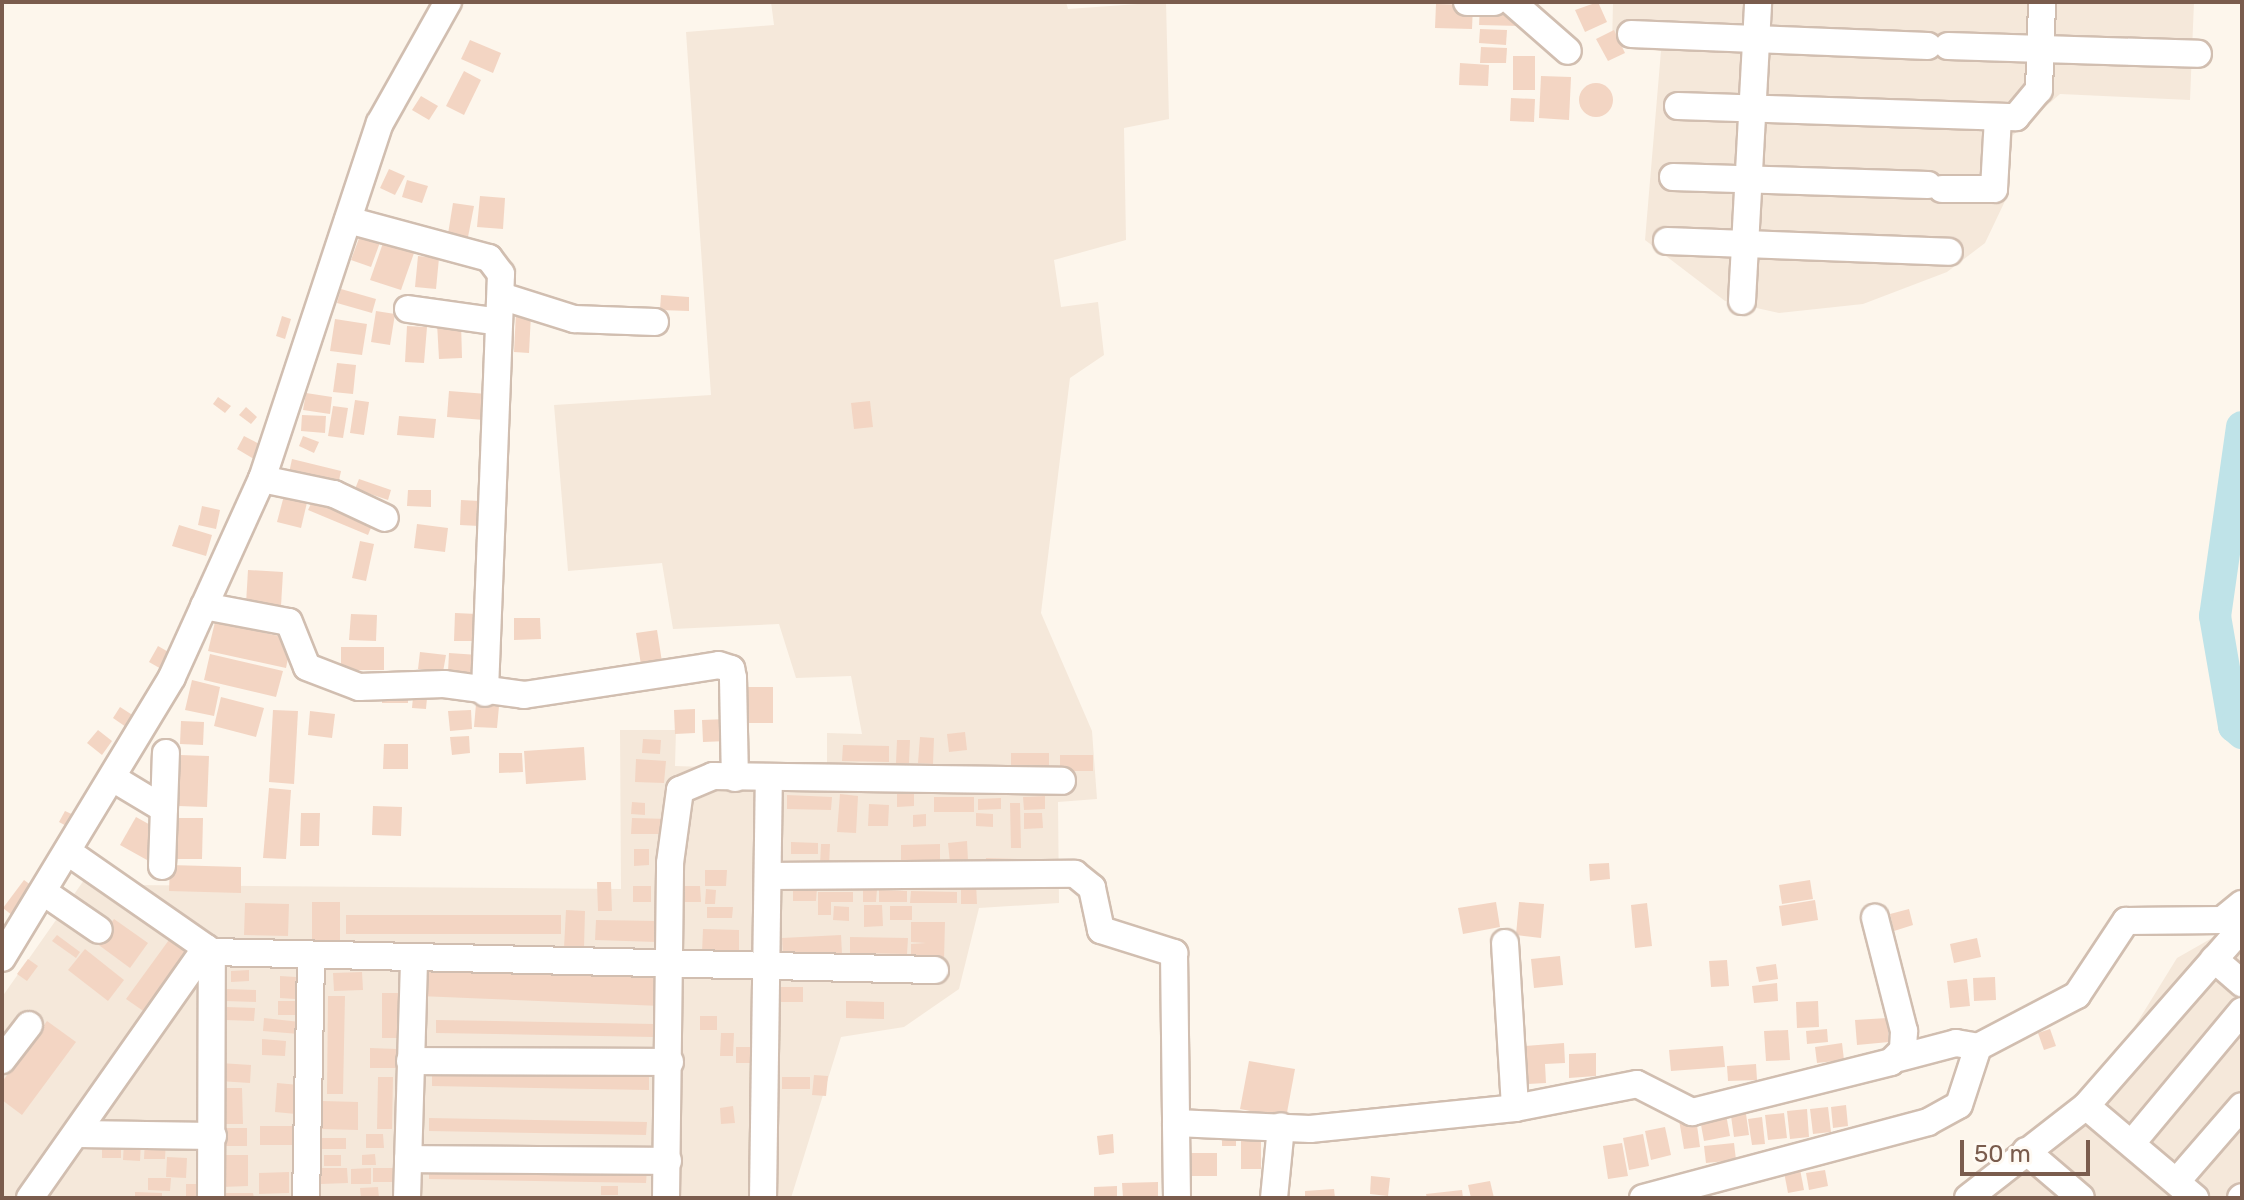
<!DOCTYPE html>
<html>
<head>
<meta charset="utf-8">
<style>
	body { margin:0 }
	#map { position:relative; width:2244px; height:1200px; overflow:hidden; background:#fdf6ec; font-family:Rubik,sans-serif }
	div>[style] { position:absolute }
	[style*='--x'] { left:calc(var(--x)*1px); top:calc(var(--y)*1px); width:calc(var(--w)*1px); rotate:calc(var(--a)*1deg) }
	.residential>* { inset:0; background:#f5e8da }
	.river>* { height:32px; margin:-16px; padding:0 16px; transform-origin:16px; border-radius:16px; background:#bfe3e8 }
	.building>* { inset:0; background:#f3d5c3 }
	.round { border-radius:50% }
	.roads { filter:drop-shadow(2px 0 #d1beb0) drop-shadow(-2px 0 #d1beb0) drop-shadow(0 2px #d1beb0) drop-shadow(0 -2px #d1beb0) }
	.minor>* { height:26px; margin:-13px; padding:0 13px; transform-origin:13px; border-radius:13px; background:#fff }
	span { translate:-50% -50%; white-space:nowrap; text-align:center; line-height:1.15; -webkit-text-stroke:6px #fffaf3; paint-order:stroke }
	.frame { position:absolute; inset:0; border:4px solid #7a5c4d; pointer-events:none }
	.scale { position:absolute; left:1960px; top:1140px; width:130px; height:36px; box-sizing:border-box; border:4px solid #7a5c4d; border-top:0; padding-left:10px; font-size:24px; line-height:28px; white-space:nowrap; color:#7a5c4d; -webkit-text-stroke:6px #fffaf3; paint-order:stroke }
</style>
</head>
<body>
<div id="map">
	<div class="residential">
		<i style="clip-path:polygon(771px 2px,1066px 2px,1068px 9px,1166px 2px,1169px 119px,1124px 128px,1126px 240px,1054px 260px,1061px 307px,1098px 302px,1104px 355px,1070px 378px,1041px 613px,1092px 731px,1097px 799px,1058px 802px,1059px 903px,979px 908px,959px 989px,904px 1027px,841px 1037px,791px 1198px,2px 1198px,2px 997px,96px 863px,129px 885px,621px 889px,620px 730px,676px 730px,675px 766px,827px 771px,827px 733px,862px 734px,851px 676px,796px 678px,779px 624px,673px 629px,662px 563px,568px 571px,554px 405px,711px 395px,686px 32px,774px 25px)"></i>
		<i style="clip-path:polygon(1613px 2px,2194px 2px,2190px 100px,2060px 94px,2013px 135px,2005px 201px,1985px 243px,1947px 272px,1863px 304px,1779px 313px,1725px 301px,1645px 240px,1661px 51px,1612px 47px)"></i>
		<i style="clip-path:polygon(2242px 921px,2242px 1198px,1958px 1198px,2009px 1147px,2106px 1073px,2177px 958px)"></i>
	</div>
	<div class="river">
		<i style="--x:2242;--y:427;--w:191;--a:98.1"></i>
		<i style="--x:2215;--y:616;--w:112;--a:80.2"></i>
		<i style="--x:2234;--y:726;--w:11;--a:41"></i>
	</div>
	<div class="building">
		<i style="clip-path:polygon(1598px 2px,1607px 22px,1585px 32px,1575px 10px)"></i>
		<i style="clip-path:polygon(1436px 4px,1473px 5px,1472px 29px,1435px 28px)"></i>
		<i style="clip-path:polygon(1480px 6px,1522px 8px,1521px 26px,1479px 25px)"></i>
		<i style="clip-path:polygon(1480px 29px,1507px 30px,1506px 45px,1479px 43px)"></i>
		<i style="clip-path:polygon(1614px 30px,1625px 53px,1608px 61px,1596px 39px)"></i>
		<i style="clip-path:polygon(470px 40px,501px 53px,493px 73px,461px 59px)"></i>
		<i style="clip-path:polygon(1481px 47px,1507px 48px,1506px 63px,1480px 63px)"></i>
		<i style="clip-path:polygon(1513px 56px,1535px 56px,1535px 90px,1513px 90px)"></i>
		<i style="clip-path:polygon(1460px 63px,1489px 65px,1488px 86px,1459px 85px)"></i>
		<i style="clip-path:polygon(464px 71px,481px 80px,464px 115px,446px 106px)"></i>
		<i style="clip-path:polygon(1541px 76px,1571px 77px,1569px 120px,1539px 118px)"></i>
		<i class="round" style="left:1579px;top:83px;width:34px;height:34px"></i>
		<i style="clip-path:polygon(421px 96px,438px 106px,429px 120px,412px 110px)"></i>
		<i style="clip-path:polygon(1511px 98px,1535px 99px,1534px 122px,1510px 121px)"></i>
		<i style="clip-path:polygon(389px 169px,405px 176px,395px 195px,380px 188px)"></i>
		<i style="clip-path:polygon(407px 180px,428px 186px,422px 203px,402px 197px)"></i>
		<i style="clip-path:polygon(480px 196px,505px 198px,503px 229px,477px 227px)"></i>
		<i style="clip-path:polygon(453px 203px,474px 206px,468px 237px,448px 234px)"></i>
		<i style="clip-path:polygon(362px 230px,382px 237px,371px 267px,351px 260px)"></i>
		<i style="clip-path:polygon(383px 243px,414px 253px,401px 290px,370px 280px)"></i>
		<i style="clip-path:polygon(418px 256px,439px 258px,436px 289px,415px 287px)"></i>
		<i style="clip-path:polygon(341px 289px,376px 299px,372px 313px,337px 303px)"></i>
		<i style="clip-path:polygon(661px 295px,689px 297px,689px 311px,660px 310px)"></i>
		<i style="clip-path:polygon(376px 311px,395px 314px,390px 345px,371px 342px)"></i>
		<i style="clip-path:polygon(516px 313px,531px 314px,529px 353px,514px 352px)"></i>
		<i style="clip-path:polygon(282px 316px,291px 319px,285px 339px,276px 336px)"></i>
		<i style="clip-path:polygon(335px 319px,367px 324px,362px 355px,330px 351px)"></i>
		<i style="clip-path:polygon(461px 322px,462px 358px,439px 359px,437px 323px)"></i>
		<i style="clip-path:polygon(407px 326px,427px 327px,424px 363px,405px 362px)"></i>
		<i style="clip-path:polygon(337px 363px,356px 365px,353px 394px,333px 392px)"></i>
		<i style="clip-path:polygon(449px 391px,487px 394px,484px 420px,447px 417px)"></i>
		<i style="clip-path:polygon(306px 393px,332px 397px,330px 414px,303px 410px)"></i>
		<i style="clip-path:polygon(218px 397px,231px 406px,225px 413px,213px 404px)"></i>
		<i style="clip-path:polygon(355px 400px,369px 402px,364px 435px,350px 433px)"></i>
		<i style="clip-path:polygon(870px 401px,873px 427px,854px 429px,851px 403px)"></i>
		<i style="clip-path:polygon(333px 406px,348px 408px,343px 438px,328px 436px)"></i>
		<i style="clip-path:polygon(246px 407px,257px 417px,251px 424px,239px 415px)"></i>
		<i style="clip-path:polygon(302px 415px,326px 416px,325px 433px,301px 431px)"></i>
		<i style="clip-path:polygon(399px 416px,436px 419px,434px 438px,397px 435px)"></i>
		<i style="clip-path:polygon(244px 436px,267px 448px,259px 462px,237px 449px)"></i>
		<i style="clip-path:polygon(303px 436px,319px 442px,314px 453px,299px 446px)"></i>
		<i style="clip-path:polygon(292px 459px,341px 471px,338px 485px,289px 473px)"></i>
		<i style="clip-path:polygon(359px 479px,391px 490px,388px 500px,355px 489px)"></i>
		<i style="clip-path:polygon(286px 488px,309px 494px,301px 528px,277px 522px)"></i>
		<i style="clip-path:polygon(408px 490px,431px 490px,431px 507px,407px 506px)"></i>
		<i style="clip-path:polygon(316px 493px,375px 518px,368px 535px,308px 510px)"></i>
		<i style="clip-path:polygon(461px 500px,480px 501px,479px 526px,460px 525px)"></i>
		<i style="clip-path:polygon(202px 506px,220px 510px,216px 529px,198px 525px)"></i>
		<i style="clip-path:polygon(417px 524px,448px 528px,445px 552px,414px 548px)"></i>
		<i style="clip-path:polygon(179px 525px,212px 535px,206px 556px,172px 546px)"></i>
		<i style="clip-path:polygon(360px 541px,374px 544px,366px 581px,352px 578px)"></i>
		<i style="clip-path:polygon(248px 570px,283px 572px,281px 606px,246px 604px)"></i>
		<i style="clip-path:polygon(455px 613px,477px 614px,476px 641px,454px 641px)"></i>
		<i style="clip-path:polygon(351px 614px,377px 615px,376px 641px,349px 640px)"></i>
		<i style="clip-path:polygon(514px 618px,540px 618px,541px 639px,514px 640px)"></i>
		<i style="clip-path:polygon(215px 622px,292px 639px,286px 668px,208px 651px)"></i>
		<i style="clip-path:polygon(657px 630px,662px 662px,641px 665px,636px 633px)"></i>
		<i style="clip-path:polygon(158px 646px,172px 654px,163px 670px,149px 662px)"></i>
		<i style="clip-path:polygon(341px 647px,384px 647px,384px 670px,341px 670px)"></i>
		<i style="clip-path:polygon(420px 652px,446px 655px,443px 672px,418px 669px)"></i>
		<i style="clip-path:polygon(449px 653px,478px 655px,477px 674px,448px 672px)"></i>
		<i style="clip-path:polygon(210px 654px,283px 671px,276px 697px,204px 680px)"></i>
		<i style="clip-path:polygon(192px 680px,220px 687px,214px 716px,185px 710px)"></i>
		<i style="clip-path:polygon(414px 686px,428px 687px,426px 709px,412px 708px)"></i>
		<i style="clip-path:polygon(747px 687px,773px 687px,773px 723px,747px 723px)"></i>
		<i style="clip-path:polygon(382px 688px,408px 688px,408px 703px,382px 703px)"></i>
		<i style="clip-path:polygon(221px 697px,264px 708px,256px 737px,214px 726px)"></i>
		<i style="clip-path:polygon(476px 704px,499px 706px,497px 728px,474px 727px)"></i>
		<i style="clip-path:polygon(120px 707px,134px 716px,126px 727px,113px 718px)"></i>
		<i style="clip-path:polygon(695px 709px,695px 733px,675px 734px,674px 710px)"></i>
		<i style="clip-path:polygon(273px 710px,298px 711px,294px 784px,269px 782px)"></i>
		<i style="clip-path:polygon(471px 710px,472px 729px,450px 731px,448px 711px)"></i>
		<i style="clip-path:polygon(310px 711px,335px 714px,332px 738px,308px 735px)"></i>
		<i style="clip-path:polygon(727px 719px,728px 741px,703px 742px,702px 720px)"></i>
		<i style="clip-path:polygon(181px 721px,204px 722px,203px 745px,180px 744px)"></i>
		<i style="clip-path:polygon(98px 730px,112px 741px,102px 755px,87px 743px)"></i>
		<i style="clip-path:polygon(965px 732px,967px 750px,949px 752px,947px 734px)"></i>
		<i style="clip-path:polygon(469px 736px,470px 753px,452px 755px,450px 737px)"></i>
		<i style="clip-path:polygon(920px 737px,934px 738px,933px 764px,918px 763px)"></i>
		<i style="clip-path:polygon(643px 739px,661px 740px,660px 754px,642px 753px)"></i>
		<i style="clip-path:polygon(897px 740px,910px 740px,909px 763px,896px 763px)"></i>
		<i style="clip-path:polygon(384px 744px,408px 744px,408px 769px,383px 769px)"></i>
		<i style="clip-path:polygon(843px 745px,889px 746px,889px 762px,842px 761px)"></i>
		<i style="clip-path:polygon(584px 747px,586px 780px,526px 784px,524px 751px)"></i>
		<i style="clip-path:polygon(499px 753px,522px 753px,523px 772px,499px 773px)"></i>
		<i style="clip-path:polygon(1011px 753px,1049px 753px,1049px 768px,1011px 768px)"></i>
		<i style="clip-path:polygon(180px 755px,209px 756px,207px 807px,178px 806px)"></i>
		<i style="clip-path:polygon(1060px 755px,1093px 755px,1093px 771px,1060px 771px)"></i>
		<i style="clip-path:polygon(636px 759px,666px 761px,664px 783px,635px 782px)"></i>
		<i style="clip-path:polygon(269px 788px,291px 790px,286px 859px,263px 858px)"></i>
		<i style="clip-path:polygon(840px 794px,858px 796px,856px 833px,837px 832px)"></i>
		<i style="clip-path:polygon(897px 794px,914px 794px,914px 806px,897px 807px)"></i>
		<i style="clip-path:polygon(787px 795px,832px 797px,831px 810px,787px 809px)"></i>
		<i style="clip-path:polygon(1045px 796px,1045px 809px,1024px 810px,1023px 797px)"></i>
		<i style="clip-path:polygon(934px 797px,974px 797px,974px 812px,934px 812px)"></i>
		<i style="clip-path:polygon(1001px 798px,1001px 809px,978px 810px,978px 799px)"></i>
		<i style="clip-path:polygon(632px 802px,645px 803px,645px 815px,631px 814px)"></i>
		<i style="clip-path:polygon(1010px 803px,1020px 803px,1021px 848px,1011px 848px)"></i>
		<i style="clip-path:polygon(869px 804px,889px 805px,888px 826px,868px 826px)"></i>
		<i style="clip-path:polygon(373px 806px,402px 807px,401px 836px,372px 835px)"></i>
		<i style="clip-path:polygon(65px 811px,76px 816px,70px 828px,59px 822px)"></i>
		<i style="clip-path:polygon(301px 813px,320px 813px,319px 846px,300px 846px)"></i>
		<i style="clip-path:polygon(976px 813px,993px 814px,993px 827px,976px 826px)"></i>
		<i style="clip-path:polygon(1024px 813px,1042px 813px,1043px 828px,1024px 829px)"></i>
		<i style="clip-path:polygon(926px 814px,926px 826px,913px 827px,913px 815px)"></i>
		<i style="clip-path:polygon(136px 817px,163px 832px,147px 860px,120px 845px)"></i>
		<i style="clip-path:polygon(178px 818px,203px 818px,202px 859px,177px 859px)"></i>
		<i style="clip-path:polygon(632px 818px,669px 819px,669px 834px,631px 834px)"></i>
		<i style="clip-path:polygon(967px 841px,968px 861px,950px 863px,948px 843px)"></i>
		<i style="clip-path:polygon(791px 842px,818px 843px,818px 854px,791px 854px)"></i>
		<i style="clip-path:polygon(821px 844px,830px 844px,829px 866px,820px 866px)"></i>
		<i style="clip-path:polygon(940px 844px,940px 861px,901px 861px,901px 845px)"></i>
		<i style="clip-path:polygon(634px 849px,649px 849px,649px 865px,634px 866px)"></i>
		<i style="clip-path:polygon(986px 858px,1020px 859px,1020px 869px,985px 868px)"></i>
		<i style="clip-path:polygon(1609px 863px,1610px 879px,1590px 881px,1589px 864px)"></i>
		<i style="clip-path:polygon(170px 865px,241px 867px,241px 893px,169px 891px)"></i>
		<i style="clip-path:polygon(705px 870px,727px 870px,726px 886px,705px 886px)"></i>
		<i style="clip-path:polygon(24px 880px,35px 888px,13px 916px,3px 908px)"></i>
		<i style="clip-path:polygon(1810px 880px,1813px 899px,1782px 904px,1779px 885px)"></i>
		<i style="clip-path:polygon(597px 882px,611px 882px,612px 911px,598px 911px)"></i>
		<i style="clip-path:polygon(961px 883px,976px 883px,977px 904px,961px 904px)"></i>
		<i style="clip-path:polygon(633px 886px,651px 886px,651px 902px,633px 902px)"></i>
		<i style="clip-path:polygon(683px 886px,700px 886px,701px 902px,683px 902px)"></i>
		<i style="clip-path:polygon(793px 888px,817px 888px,816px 901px,793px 901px)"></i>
		<i style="clip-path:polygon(706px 889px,716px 890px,715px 904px,705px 904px)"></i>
		<i style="clip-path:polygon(863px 889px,877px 889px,876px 902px,863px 902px)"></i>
		<i style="clip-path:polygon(879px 890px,907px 891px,907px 902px,879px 902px)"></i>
		<i style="clip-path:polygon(911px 891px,957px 892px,957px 903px,910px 903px)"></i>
		<i style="clip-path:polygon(818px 892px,853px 892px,853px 902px,831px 902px,831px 915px,818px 915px)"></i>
		<i style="clip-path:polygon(1815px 900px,1818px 920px,1782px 926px,1779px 906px)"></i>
		<i style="clip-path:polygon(312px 902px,340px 902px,340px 943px,312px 943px)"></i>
		<i style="clip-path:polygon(1496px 902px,1500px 927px,1463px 934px,1458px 908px)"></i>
		<i style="clip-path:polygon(1519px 902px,1544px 904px,1541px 938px,1516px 935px)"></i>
		<i style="clip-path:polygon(245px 903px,289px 904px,288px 936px,244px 935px)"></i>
		<i style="clip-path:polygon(1647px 903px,1652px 946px,1635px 948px,1631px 905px)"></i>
		<i style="clip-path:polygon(864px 905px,882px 905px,883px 926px,864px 927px)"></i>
		<i style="clip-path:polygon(834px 906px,849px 907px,849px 921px,833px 920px)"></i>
		<i style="clip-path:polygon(890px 906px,912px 906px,912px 920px,890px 920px)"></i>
		<i style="clip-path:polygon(707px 907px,733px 907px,732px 918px,707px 918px)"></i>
		<i style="clip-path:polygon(1909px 909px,1913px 925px,1894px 931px,1890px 914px)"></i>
		<i style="clip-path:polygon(566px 910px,585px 911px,584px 948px,564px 948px)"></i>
		<i style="clip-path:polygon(346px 915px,561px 915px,561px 934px,346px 934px)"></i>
		<i style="clip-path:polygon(114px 919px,148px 943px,130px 968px,96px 943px)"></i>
		<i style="clip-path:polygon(596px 920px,658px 921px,657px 942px,595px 940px)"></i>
		<i style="clip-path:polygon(911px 922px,945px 922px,944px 960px,911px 961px,911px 944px,926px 943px,911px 942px)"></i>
		<i style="clip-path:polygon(703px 929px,739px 930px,739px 954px,702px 953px)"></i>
		<i style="clip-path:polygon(174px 933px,199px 952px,152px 1017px,126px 999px)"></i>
		<i style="clip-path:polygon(57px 935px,80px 952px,76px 958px,52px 941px)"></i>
		<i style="clip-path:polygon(841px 935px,842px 954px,783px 956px,782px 938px)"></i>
		<i style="clip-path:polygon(850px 937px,908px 938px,907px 954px,850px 953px)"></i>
		<i style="clip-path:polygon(1977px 938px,1981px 957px,1954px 963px,1950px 944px)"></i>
		<i style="clip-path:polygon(85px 949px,124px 980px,108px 1001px,68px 970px)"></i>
		<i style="clip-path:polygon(1560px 956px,1563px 985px,1534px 988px,1531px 959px)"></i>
		<i style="clip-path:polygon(28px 959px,38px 966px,27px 981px,17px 974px)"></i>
		<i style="clip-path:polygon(1727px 960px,1729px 986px,1711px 987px,1709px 961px)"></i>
		<i style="clip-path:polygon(1776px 964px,1778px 979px,1759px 982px,1756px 967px)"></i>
		<i style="clip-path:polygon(420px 968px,662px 978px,661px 1006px,419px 996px)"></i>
		<i style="clip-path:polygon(249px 970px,249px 981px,231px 982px,231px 971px)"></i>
		<i style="clip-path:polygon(362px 972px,363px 990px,334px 991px,333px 973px)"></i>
		<i style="clip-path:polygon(280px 976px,296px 977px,295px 999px,280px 998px)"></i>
		<i style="clip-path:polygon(1995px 977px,1996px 1000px,1974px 1001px,1973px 978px)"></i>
		<i style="clip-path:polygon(1967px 979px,1970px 1006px,1950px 1008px,1947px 981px)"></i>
		<i style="clip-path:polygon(1777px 983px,1778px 1001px,1754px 1003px,1752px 986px)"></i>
		<i style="clip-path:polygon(776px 987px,803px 987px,803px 1002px,776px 1002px)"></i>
		<i style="clip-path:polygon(225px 989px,256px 990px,256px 1002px,225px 1001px)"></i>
		<i style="clip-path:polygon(382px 993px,402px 993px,402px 1038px,382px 1038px)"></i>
		<i style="clip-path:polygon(328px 996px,345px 996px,343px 1094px,327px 1094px)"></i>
		<i style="clip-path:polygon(278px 1001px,297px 1001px,296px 1015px,278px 1015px)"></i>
		<i style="clip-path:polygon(846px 1001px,884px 1002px,884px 1019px,846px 1018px)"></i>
		<i style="clip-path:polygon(1818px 1001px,1819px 1027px,1797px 1028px,1796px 1002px)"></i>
		<i style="clip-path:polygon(226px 1007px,255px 1008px,254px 1021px,226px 1020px)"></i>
		<i style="clip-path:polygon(700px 1016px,717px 1016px,717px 1030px,700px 1030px)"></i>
		<i style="clip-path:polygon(264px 1018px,300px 1022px,299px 1034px,263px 1031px)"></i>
		<i style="clip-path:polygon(1887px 1018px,1889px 1042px,1857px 1045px,1855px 1020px)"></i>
		<i style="clip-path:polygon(436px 1020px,654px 1024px,653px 1037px,436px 1033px)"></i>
		<i style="clip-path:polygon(47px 1021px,76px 1042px,22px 1115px,2px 1100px,2px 1082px)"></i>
		<i style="clip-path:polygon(1827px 1029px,1828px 1042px,1807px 1044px,1806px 1031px)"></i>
		<i style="clip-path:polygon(2050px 1029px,2056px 1046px,2044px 1050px,2038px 1033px)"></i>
		<i style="clip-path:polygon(1788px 1030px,1790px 1060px,1766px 1061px,1764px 1031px)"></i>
		<i style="clip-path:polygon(721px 1033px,734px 1033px,733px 1056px,720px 1056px)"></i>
		<i style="clip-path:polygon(262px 1039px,286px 1041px,285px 1056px,262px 1055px)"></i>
		<i style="clip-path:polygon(1564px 1043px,1565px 1063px,1545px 1064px,1546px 1083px,1528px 1084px,1525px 1046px)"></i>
		<i style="clip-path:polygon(1842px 1043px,1844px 1060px,1817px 1063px,1815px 1047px)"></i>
		<i style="clip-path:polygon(1723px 1046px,1725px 1067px,1671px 1071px,1669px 1050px)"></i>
		<i style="clip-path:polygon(736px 1047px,755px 1047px,755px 1063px,736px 1063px)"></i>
		<i style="clip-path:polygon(370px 1048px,397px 1049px,397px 1068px,370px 1068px)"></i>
		<i style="clip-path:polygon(1596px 1053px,1596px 1076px,1569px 1078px,1569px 1054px)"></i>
		<i style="clip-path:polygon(1249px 1061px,1295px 1069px,1286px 1118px,1240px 1109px)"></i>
		<i style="clip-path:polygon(220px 1063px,251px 1065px,250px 1083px,219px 1081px)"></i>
		<i style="clip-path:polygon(1756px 1064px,1757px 1080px,1728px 1081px,1727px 1066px)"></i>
		<i style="clip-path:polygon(432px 1073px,649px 1077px,649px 1090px,432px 1086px)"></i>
		<i style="clip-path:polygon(814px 1075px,828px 1076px,826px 1096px,812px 1095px)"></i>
		<i style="clip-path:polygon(378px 1077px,393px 1077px,392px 1129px,377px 1129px)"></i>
		<i style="clip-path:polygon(782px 1077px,810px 1077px,810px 1089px,782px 1089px)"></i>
		<i style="clip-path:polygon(277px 1083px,299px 1085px,296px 1114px,275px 1112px)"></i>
		<i style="clip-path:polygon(224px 1088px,242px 1088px,243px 1124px,225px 1124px)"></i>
		<i style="clip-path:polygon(322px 1101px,358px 1102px,358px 1130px,321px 1129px)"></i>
		<i style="clip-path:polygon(1846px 1105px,1848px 1126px,1833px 1128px,1831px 1107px)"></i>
		<i style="clip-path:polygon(733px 1106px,735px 1123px,721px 1124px,720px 1108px)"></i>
		<i style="clip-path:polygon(1745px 1107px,1749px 1135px,1734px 1137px,1730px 1109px)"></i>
		<i style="clip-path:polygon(1828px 1107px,1831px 1132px,1813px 1134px,1810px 1109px)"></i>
		<i style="clip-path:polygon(1725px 1109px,1730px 1136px,1704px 1141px,1699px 1114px)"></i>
		<i style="clip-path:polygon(1807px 1109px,1809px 1137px,1790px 1139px,1787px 1111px)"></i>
		<i style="clip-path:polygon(1784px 1113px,1787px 1138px,1768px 1140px,1765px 1115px)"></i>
		<i style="clip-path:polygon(1762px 1117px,1765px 1144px,1752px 1145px,1748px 1119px)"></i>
		<i style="clip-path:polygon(429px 1118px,647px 1122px,646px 1135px,429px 1131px)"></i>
		<i style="clip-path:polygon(1696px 1118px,1700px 1147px,1684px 1149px,1679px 1120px)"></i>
		<i style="clip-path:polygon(260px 1126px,300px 1126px,300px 1145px,260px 1145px)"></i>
		<i style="clip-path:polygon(1222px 1127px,1236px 1127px,1236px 1146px,1222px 1146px)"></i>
		<i style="clip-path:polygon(1665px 1127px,1671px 1155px,1651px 1160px,1645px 1131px)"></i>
		<i style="clip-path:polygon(224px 1128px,247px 1128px,247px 1146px,223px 1146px)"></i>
		<i style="clip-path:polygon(1241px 1130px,1261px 1130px,1261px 1169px,1241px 1169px)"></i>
		<i style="clip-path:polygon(366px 1134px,383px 1134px,384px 1148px,366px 1148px)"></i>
		<i style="clip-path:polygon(1113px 1134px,1114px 1153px,1099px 1155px,1097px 1136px)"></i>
		<i style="clip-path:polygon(1643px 1134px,1649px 1166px,1629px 1170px,1623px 1138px)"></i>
		<i style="clip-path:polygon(322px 1138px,346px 1138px,346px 1149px,322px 1149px)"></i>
		<i style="clip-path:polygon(145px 1139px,166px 1139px,165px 1159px,144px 1159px)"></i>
		<i style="clip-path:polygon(124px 1141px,141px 1142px,140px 1161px,123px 1160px)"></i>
		<i style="clip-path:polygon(1622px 1143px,1628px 1176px,1608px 1179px,1603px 1146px)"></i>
		<i style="clip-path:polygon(1734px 1143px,1736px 1160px,1706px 1163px,1704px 1146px)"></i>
		<i style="clip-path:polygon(102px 1144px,121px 1145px,121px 1158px,102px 1158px)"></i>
		<i style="clip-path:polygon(1185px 1153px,1217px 1153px,1217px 1176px,1185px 1176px)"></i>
		<i style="clip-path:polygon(375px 1154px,376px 1165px,362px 1165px,362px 1155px)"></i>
		<i style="clip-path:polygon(222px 1155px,248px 1155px,248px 1186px,222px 1187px)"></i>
		<i style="clip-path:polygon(324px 1155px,341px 1155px,341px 1166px,324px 1166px)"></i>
		<i style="clip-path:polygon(167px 1157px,187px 1158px,186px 1178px,166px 1177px)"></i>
		<i style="clip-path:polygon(429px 1165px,647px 1170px,646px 1183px,429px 1179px)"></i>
		<i style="clip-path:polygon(320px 1168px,347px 1168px,348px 1183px,321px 1184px)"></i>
		<i style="clip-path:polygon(371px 1168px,371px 1184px,351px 1184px,351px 1169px)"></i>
		<i style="clip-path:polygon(373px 1168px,393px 1168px,393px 1182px,373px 1182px)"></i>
		<i style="clip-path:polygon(1800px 1169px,1804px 1190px,1788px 1193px,1784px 1172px)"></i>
		<i style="clip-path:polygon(1825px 1170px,1828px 1186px,1809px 1190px,1806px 1173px)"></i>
		<i style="clip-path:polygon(289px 1172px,289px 1193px,259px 1194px,259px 1173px)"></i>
		<i style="clip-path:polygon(1371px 1176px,1390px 1178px,1388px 1196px,1370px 1194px)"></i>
		<i style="clip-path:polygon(148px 1178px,171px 1178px,170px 1191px,148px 1190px)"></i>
		<i style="clip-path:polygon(1490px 1181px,1494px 1198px,1471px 1198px,1468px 1185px)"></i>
		<i style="clip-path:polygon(1158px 1182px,1158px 1198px,1123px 1198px,1122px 1183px)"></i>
		<i style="clip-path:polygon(186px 1184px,204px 1184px,204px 1198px,186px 1198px)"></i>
		<i style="clip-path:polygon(601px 1186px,618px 1186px,618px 1195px,601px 1195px)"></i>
		<i style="clip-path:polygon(1117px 1186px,1117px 1198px,1094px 1198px,1094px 1187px)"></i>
		<i style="clip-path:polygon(378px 1187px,379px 1198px,361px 1198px,360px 1188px)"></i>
		<i style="clip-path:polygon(1334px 1189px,1335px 1198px,1305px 1198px,1305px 1191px)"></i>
		<i style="clip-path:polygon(1462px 1190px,1463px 1198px,1427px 1198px,1426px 1194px)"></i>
		<i style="clip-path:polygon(135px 1192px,162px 1193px,162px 1198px,135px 1198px)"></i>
		<i style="clip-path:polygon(217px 1193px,253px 1193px,254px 1198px,217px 1198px)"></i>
	</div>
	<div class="roads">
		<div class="minor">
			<i style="--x:1467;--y:2;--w:27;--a:0"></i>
			<i style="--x:1512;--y:2;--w:74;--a:41.2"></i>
			<i style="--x:1631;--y:34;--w:297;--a:2.3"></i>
			<i style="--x:1948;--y:46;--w:250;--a:1.8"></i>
			<i style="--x:1678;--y:106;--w:338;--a:1.9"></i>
			<i style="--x:2016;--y:117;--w:35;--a:-50"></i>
			<i style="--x:2039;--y:90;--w:88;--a:-88"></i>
			<i style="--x:1673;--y:177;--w:255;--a:1.8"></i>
			<i style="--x:1942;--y:189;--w:52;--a:0"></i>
			<i style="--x:1994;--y:189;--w:72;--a:-86.8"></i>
			<i style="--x:348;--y:220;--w:146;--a:15.1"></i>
			<i style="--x:489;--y:258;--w:20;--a:53"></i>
			<i style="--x:501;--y:274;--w:419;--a:92.2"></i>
			<i style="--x:1667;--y:241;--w:282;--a:2.2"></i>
			<i style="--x:501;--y:296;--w:77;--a:17.5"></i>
			<i style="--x:574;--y:319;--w:81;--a:2.1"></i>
			<i style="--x:1742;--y:301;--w:299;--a:-86.9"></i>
			<i style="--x:408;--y:309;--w:92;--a:8.1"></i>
			<i style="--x:262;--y:479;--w:74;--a:11.8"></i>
			<i style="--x:334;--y:494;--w:56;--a:25.2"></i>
			<i style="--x:204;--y:606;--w:86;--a:10.7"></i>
			<i style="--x:289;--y:622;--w:48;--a:68.2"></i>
			<i style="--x:307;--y:667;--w:56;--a:21"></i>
			<i style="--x:359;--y:687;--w:85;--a:-2"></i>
			<i style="--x:444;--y:684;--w:81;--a:7.8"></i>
			<i style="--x:524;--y:695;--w:197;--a:-8.7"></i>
			<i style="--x:719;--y:665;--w:13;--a:18"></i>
			<i style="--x:731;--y:669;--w:9;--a:77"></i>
			<i style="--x:733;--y:678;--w:100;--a:88.9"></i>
			<i style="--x:116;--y:780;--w:56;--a:31.1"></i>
			<i style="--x:71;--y:854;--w:172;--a:34.8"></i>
			<i style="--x:212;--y:952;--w:723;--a:1.43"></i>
			<i style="--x:162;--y:866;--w:113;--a:-88"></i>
			<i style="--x:768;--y:876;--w:307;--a:-0.4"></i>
			<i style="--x:1075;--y:874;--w:22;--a:39"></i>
			<i style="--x:1092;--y:888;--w:43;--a:77.9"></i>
			<i style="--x:1101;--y:930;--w:77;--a:17.5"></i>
			<i style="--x:1174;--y:953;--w:170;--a:89.3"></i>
			<i style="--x:45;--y:893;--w:65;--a:34.4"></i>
			<i style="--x:1505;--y:943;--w:165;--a:86.5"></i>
			<i style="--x:2;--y:958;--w:328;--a:-58.8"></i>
			<i style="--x:172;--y:677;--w:217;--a:-65.6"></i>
			<i style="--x:262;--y:479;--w:375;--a:-71.7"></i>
			<i style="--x:380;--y:123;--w:139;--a:-60.7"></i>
			<i style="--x:2214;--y:959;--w:37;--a:41"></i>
			<i style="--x:1899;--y:1058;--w:59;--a:-14.7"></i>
			<i style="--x:1956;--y:1043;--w:22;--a:10"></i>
			<i style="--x:2;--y:1060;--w:44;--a:-52.4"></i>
			<i style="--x:410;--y:1061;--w:260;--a:0.2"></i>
			<i style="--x:2086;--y:1106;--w:143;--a:40.2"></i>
			<i style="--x:79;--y:1134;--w:134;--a:0.9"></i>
			<i style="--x:2132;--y:1143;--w:172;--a:-50.2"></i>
			<i style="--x:2026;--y:1151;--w:72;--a:40.5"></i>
			<i style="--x:408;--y:1159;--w:260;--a:0.4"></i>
			<i style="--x:2177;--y:1181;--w:99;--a:-49.1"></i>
			<i style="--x:30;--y:1198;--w:306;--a:-54.9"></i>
			<i style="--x:211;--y:1198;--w:246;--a:-89.8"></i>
			<i style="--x:306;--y:1198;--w:241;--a:-88.8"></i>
			<i style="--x:407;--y:1198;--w:238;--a:-88.3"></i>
			<i style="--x:666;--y:1198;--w:335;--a:-89.3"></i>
			<i style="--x:670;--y:863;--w:74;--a:-82.2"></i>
			<i style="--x:680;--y:790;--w:36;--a:-23"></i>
			<i style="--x:713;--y:776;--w:349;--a:0.8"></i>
			<i style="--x:763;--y:1198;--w:417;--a:-89.2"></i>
			<i style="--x:1177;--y:1198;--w:75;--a:-90.8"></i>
			<i style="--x:1176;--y:1123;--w:134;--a:2.6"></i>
			<i style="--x:1310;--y:1129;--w:206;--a:-5.8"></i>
			<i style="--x:1515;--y:1108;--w:124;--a:-11.1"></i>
			<i style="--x:1637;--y:1084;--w:62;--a:27"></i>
			<i style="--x:1692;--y:1112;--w:205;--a:-14.1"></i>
			<i style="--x:1891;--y:1062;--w:17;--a:-45"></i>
			<i style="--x:1903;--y:1050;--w:19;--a:-87"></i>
			<i style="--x:1904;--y:1031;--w:117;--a:-104.4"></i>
			<i style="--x:1274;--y:1198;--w:72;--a:-84.4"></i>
			<i style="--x:1643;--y:1198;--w:295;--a:-14.9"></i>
			<i style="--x:1928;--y:1122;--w:35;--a:-29"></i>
			<i style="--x:1959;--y:1105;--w:61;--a:-71.9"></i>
			<i style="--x:1978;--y:1047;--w:112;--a:-27.7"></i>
			<i style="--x:2077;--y:995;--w:89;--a:-56.5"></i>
			<i style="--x:2126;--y:921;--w:96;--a:-0.6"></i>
			<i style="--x:2222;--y:920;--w:26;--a:-39"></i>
			<i style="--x:1968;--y:1198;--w:150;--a:-37.9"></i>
			<i style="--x:2086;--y:1106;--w:237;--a:-48.8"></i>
			<i style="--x:2241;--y:1198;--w:1;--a:-45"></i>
		</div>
	</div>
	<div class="frame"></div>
	<div class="scale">50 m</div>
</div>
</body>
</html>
